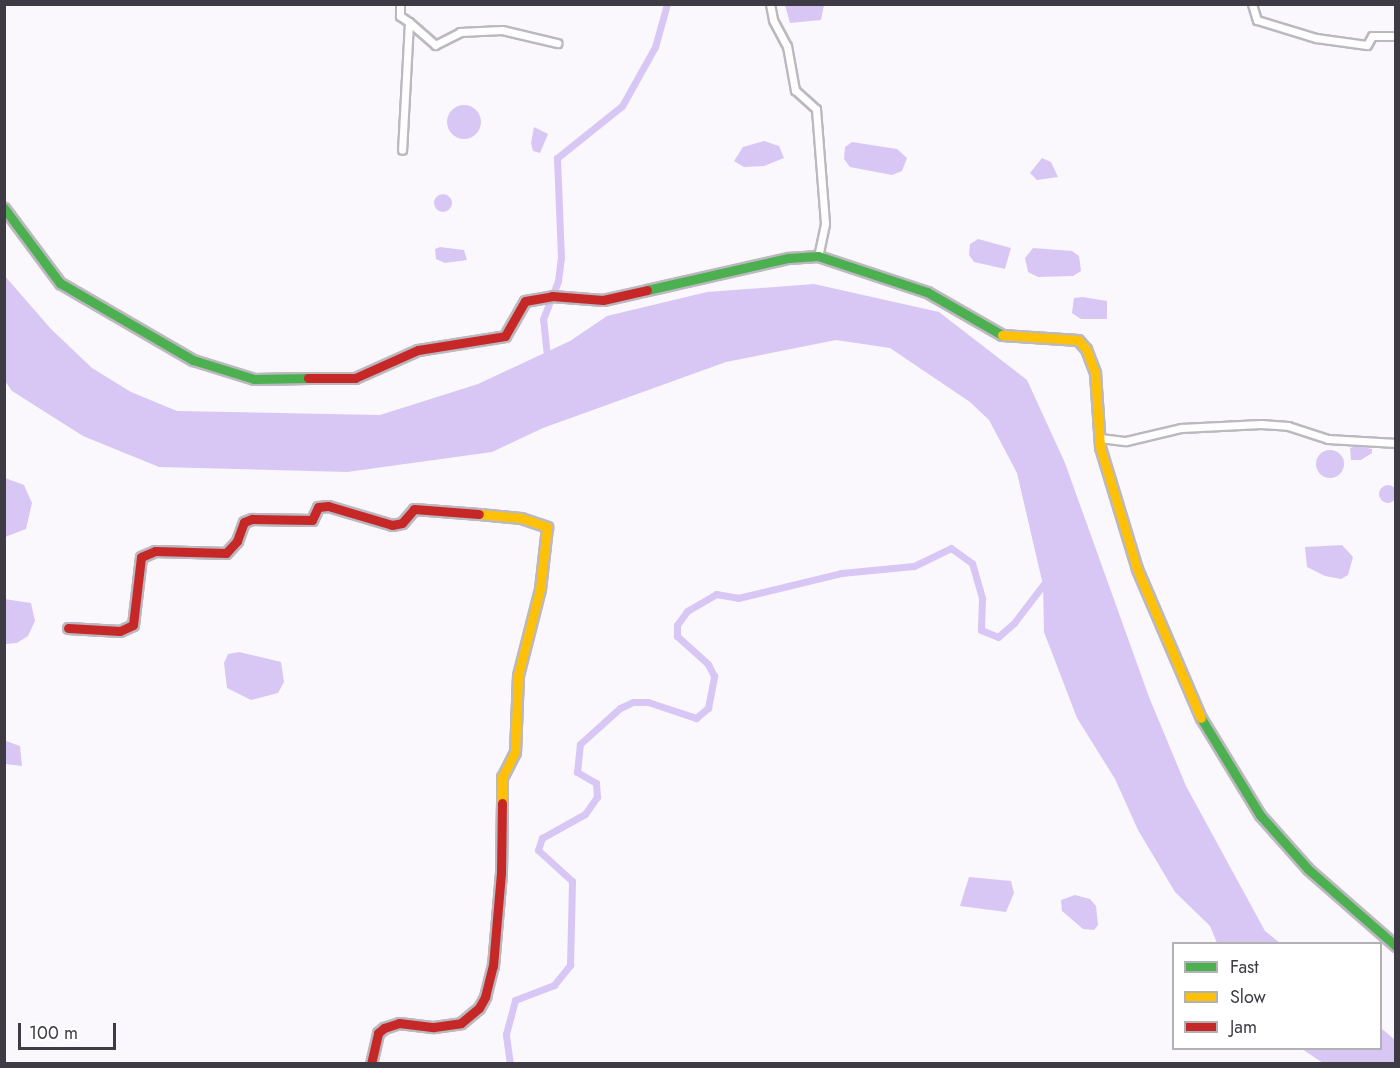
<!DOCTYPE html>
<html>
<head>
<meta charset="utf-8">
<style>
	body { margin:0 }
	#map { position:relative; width:1400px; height:1068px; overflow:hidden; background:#faf8fd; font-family:Jost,sans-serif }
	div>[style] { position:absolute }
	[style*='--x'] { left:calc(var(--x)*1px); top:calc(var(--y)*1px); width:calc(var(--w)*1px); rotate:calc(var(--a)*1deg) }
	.water>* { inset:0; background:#d8c7f4 }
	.round { border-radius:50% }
	.canal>* { height:7px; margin:-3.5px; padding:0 3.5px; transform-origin:3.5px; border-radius:3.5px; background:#d8c7f4 }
	.roads { filter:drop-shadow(2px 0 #bbb9bf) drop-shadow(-2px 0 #bbb9bf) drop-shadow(0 2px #bbb9bf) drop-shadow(0 -2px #bbb9bf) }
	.street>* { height:7px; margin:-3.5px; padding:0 3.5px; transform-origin:3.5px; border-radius:3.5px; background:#fefeff }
	.fast>* { height:9px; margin:-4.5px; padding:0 4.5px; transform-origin:4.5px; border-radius:4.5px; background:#4caf50 }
	.slow>* { height:9px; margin:-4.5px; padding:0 4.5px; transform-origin:4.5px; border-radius:4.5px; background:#ffc107 }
	.jam>* { height:9px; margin:-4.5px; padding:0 4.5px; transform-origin:4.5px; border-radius:4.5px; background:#c62828 }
	span { translate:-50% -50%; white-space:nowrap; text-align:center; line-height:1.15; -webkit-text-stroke:4.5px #fff; paint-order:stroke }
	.frame { position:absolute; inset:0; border:6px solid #3e3b44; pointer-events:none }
	.legend { position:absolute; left:1172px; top:942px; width:210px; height:108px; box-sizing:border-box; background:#fff; border:2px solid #b2b1b4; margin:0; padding:8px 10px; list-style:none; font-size:18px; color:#3e3b44 }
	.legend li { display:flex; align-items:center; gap:12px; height:30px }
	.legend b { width:30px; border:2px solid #b2b1b4 }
	.scale { position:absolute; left:18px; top:1023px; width:98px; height:27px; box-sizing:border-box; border:3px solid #3e3b44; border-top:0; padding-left:8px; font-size:18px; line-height:21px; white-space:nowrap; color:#3e3b44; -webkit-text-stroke:4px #fff; paint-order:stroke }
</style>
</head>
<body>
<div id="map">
	<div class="water">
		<i style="clip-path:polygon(785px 5px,824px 5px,821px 20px,790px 23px)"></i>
		<i class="round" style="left:447px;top:105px;width:34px;height:34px"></i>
		<i style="clip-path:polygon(534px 127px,548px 134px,540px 153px,533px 151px,531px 143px)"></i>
		<i style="clip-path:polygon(764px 141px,779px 146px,784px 158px,764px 166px,744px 167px,734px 161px,743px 147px)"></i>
		<i style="clip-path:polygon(852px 142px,897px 149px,907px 158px,902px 171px,892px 175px,850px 167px,844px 159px,845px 147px)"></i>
		<i style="clip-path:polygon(1042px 158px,1051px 162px,1058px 177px,1037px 180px,1030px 173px)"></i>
		<i class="round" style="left:434px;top:194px;width:18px;height:18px"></i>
		<i style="clip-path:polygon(978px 239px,1011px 248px,1005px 269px,974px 262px,969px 255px,970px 244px)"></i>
		<i style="clip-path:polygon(440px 247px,464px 250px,467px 260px,445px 263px,436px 259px,435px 249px)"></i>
		<i style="clip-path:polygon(1033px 248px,1072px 251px,1079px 256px,1081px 271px,1073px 276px,1038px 277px,1028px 272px,1025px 258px)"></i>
		<i style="clip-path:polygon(4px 275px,51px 329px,92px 368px,131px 392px,177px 411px,380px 415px,478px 384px,570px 341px,607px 316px,707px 292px,814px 284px,939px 312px,1027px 380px,1065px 463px,1149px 697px,1186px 786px,1265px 931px,1280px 943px,1217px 943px,1210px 926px,1175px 892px,1138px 830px,1115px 779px,1077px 718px,1044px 632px,1043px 585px,1017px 473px,989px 420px,970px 402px,890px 348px,836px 340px,726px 362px,543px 428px,492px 452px,347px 472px,159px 467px,83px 436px,12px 391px,5px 381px)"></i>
		<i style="clip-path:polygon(1083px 297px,1107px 301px,1107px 319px,1081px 319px,1072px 313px,1074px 298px)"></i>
		<i style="clip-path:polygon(1357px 446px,1372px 449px,1372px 453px,1361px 460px,1351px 460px,1350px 448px)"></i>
		<i class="round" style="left:1316px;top:450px;width:28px;height:28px"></i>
		<i style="clip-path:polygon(5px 478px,24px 485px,32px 503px,26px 529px,5px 537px)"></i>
		<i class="round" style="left:1379px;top:485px;width:18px;height:18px"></i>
		<i style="clip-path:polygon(1342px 545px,1353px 557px,1348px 575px,1341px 579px,1325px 576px,1307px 567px,1305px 547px)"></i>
		<i style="clip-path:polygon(4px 599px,31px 603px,35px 621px,28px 636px,17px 643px,5px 644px)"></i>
		<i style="clip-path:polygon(239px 652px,281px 662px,284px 682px,278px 693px,251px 700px,227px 688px,224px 663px,228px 654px)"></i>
		<i style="clip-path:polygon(6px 741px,20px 746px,22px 766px,5px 764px)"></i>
		<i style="clip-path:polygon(969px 877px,1011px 881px,1014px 893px,1006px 912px,960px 906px)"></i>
		<i style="clip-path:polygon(1075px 895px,1090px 899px,1096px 906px,1098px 925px,1094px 930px,1083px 929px,1062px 911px,1061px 900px)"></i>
		<i style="clip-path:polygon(1381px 1028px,1395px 1040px,1395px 1063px,1323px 1063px,1302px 1049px,1380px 1048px)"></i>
	</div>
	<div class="canal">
		<i style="--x:547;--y:356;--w:37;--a:-96"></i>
		<i style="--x:543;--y:319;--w:41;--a:-68.5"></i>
		<i style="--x:558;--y:281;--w:23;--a:-83"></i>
		<i style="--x:561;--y:258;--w:100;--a:-92.3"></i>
		<i style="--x:557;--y:158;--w:83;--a:-38.7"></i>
		<i style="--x:622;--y:106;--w:68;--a:-60.8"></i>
		<i style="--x:655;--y:47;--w:45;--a:-74.4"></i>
		<i style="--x:510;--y:1064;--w:30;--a:-98"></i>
		<i style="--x:506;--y:1034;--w:35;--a:-75"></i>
		<i style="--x:515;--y:1000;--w:42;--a:-21"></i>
		<i style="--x:554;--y:985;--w:26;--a:-51"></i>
		<i style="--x:570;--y:965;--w:84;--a:-88.6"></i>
		<i style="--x:572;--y:881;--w:46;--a:-137.6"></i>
		<i style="--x:538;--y:850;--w:13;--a:-72"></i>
		<i style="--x:542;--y:838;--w:49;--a:-29.2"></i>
		<i style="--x:585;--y:814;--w:21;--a:-55"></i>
		<i style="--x:597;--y:797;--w:14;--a:-94"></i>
		<i style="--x:596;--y:783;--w:22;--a:-150"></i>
		<i style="--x:577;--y:772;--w:28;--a:-84"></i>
		<i style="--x:580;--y:744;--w:54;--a:-42"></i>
		<i style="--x:620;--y:708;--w:14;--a:-25"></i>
		<i style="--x:633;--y:702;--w:15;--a:0"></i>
		<i style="--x:648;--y:702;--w:51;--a:18.4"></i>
		<i style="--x:696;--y:718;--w:16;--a:-40"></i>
		<i style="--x:708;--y:708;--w:33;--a:-79"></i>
		<i style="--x:714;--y:676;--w:13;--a:-117"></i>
		<i style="--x:708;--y:664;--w:42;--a:-137.9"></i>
		<i style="--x:677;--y:636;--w:11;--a:-90"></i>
		<i style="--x:677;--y:625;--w:17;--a:-54"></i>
		<i style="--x:687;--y:611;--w:34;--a:-30"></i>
		<i style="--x:716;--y:594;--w:22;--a:10"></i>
		<i style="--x:738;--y:598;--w:106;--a:-13.6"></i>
		<i style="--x:841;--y:573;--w:73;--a:-5.5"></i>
		<i style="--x:914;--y:566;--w:41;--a:-25.9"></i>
		<i style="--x:951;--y:548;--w:26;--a:36"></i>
		<i style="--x:972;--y:563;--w:37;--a:74"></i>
		<i style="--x:982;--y:599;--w:31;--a:92"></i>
		<i style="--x:981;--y:630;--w:18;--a:22"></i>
		<i style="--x:998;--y:637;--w:21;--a:-41"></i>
		<i style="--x:1014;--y:623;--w:48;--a:-52.7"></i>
	</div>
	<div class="roads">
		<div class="street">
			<i style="--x:400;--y:4;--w:12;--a:90"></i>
			<i style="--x:400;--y:16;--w:11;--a:34"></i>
			<i style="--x:409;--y:22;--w:128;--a:93.1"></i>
			<i style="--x:770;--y:4;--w:16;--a:79"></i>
			<i style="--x:773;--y:20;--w:30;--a:62"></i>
			<i style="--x:787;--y:46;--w:45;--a:79.7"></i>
			<i style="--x:795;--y:90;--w:28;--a:42"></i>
			<i style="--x:816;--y:109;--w:115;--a:85.5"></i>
			<i style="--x:825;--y:224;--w:33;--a:102"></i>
			<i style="--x:1252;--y:4;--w:17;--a:73"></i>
			<i style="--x:1257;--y:20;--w:62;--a:17"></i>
			<i style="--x:1316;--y:38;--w:51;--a:7.8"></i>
			<i style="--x:1367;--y:45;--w:10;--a:-61"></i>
			<i style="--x:1372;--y:36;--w:24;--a:0"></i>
			<i style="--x:409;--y:22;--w:35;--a:41"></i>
			<i style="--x:435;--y:45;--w:28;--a:-27"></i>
			<i style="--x:460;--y:32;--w:42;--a:-2.7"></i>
			<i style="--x:502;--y:30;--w:57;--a:13.3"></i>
			<i style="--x:1100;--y:438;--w:26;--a:7"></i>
			<i style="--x:1126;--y:441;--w:57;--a:-13.3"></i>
			<i style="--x:1181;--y:428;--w:80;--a:-2.9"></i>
			<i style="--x:1261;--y:424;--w:27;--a:4"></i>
			<i style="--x:1288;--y:426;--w:42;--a:18"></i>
			<i style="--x:1328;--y:439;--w:68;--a:3.4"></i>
		</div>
		<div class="fast">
			<i style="--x:4;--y:208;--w:94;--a:53.3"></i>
			<i style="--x:60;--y:283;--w:154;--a:30.1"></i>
			<i style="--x:193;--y:360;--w:64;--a:17.3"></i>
			<i style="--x:254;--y:379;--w:54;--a:-1.1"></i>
			<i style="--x:647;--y:290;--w:145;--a:-12.8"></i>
			<i style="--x:788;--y:258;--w:30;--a:-4"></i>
			<i style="--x:818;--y:256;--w:115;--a:18.3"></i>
			<i style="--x:927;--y:292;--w:86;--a:29.8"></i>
			<i style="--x:1201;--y:718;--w:114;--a:58.7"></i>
			<i style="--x:1260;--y:815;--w:72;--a:48.4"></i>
			<i style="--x:1308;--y:869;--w:117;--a:41.2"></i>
		</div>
		<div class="slow">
			<i style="--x:1002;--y:335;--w:76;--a:3.8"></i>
			<i style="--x:1078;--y:340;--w:12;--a:48"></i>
			<i style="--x:1086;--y:349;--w:26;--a:69"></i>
			<i style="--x:1095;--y:373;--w:74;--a:86.1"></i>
			<i style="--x:1100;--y:447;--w:127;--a:73.1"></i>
			<i style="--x:1137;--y:569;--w:162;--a:66.8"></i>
			<i style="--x:479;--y:514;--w:42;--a:5.4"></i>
			<i style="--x:521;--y:518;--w:28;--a:19"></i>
			<i style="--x:547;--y:527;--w:62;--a:96.4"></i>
			<i style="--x:540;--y:589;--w:89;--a:104.3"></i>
			<i style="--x:518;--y:675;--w:77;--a:92.2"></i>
			<i style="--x:515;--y:752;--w:28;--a:117"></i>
			<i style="--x:502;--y:777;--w:26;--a:90"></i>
		</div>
		<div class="jam">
			<i style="--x:308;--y:378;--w:47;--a:0"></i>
			<i style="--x:355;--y:378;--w:69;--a:-24"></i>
			<i style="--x:418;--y:350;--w:88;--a:-9.1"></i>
			<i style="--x:505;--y:336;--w:40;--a:-60.3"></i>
			<i style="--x:525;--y:301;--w:27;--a:-10"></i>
			<i style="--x:552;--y:296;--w:51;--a:4.5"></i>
			<i style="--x:603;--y:300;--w:45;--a:-12.8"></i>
			<i style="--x:68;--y:628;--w:52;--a:3.3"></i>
			<i style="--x:120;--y:631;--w:14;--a:-25"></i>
			<i style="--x:133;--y:625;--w:68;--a:-83.3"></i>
			<i style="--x:141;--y:557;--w:15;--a:-23"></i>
			<i style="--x:155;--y:551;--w:71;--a:1.6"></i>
			<i style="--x:226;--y:553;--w:16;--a:-47"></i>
			<i style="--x:237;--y:541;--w:20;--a:-70"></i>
			<i style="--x:244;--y:522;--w:9;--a:-21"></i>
			<i style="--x:252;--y:519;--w:60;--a:1"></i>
			<i style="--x:312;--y:520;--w:14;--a:-65"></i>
			<i style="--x:318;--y:507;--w:10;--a:-6"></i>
			<i style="--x:328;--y:506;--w:67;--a:16.5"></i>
			<i style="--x:392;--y:525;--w:10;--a:-11"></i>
			<i style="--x:402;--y:523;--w:18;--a:-49"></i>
			<i style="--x:414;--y:509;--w:65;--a:4.4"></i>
			<i style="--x:371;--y:1064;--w:32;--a:-77"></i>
			<i style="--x:378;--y:1033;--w:8;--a:-40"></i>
			<i style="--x:384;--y:1028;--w:16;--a:-18"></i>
			<i style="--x:399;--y:1023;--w:35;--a:7"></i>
			<i style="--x:434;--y:1027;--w:27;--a:-8"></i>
			<i style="--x:461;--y:1023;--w:23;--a:-40"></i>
			<i style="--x:479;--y:1008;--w:13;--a:-61"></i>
			<i style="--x:485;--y:997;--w:32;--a:-76"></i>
			<i style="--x:493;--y:966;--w:93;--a:-85.1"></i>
			<i style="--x:501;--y:873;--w:70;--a:-89.2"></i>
		</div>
	</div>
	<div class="frame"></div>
	<ul class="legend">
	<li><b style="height:8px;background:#4caf50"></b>Fast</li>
	<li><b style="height:8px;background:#ffc107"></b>Slow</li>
	<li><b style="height:8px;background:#c62828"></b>Jam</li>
	</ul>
	<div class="scale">100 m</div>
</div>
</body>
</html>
